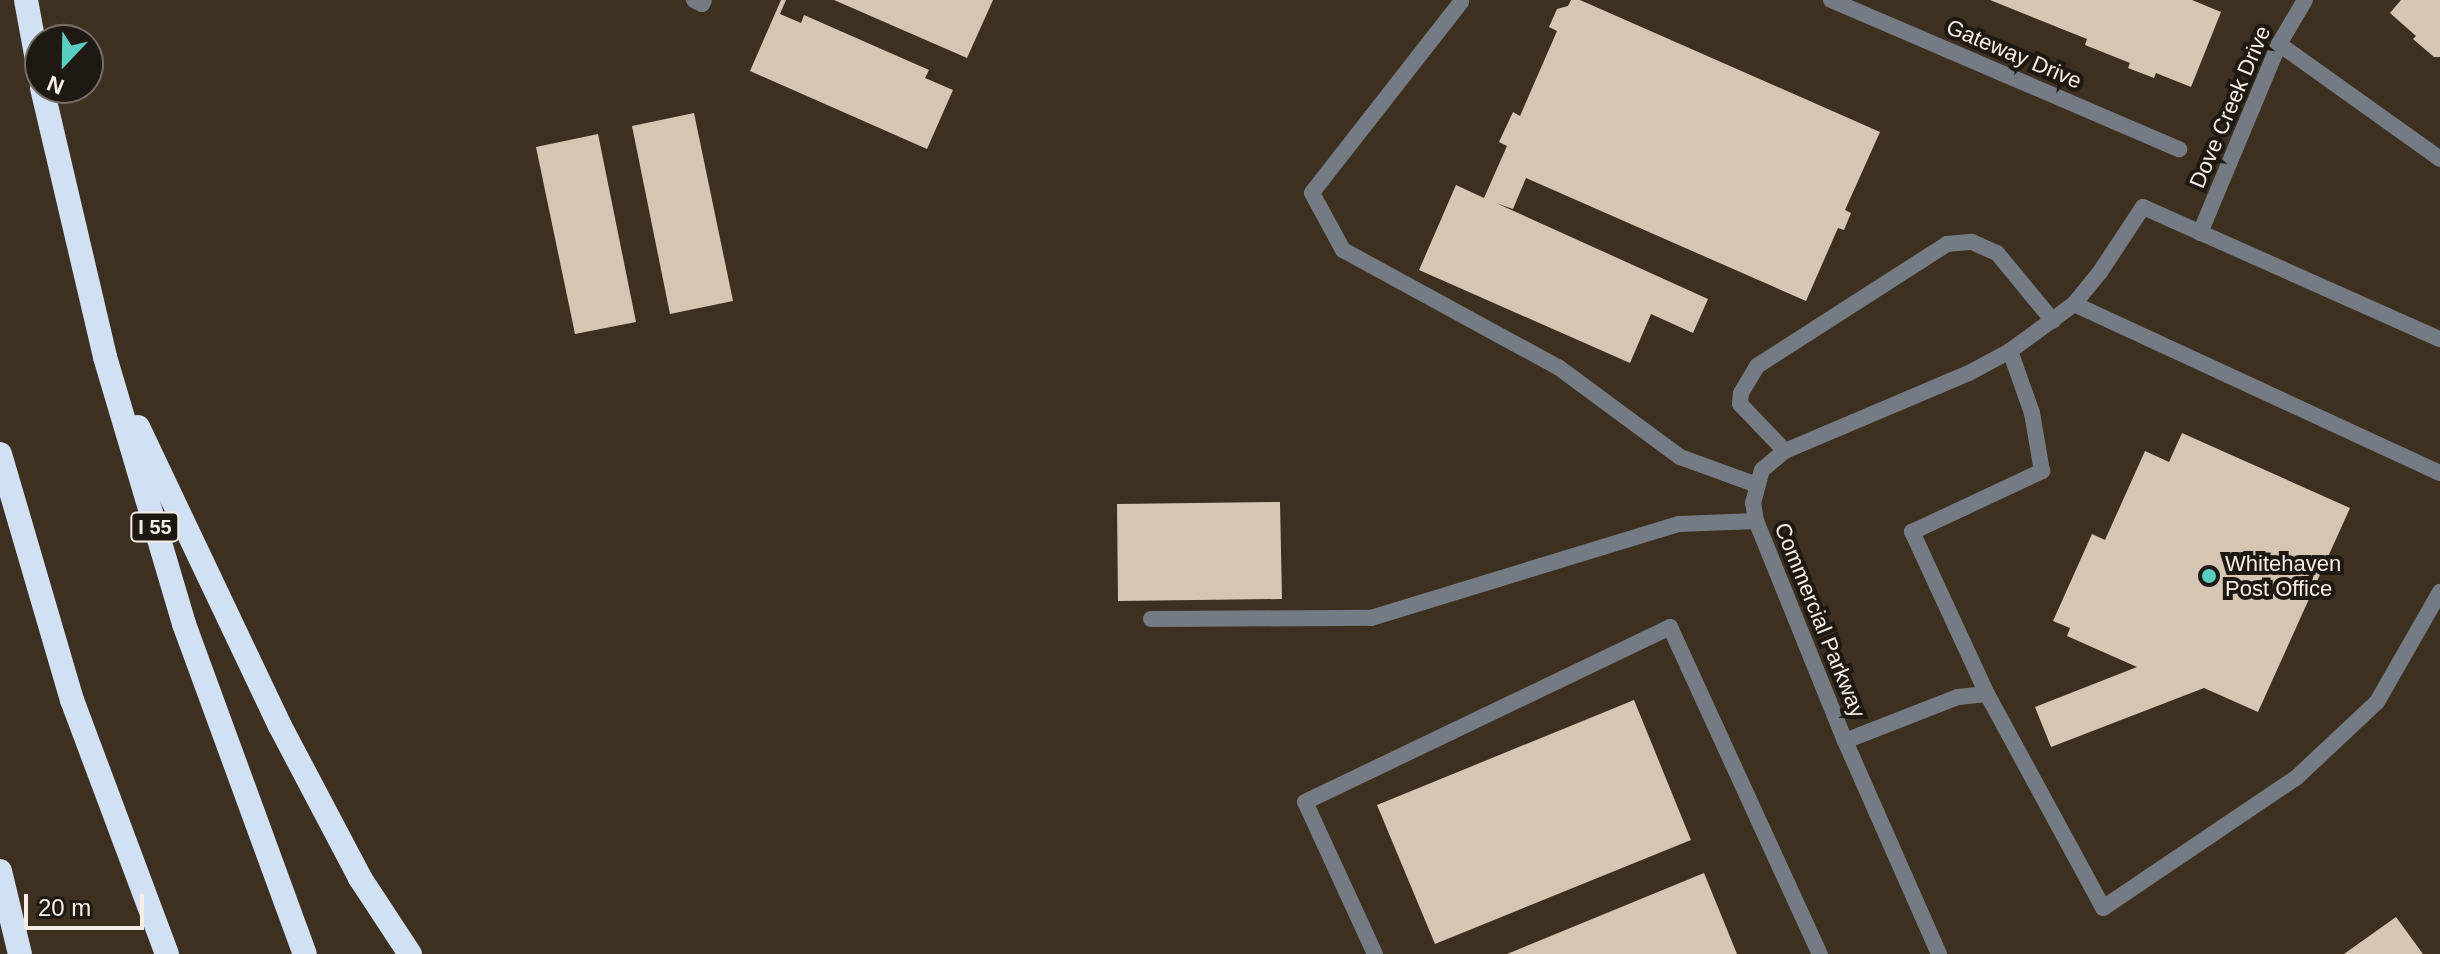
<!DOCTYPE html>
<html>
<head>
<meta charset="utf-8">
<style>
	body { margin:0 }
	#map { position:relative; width:2440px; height:954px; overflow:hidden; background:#3d3021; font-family:Arial,sans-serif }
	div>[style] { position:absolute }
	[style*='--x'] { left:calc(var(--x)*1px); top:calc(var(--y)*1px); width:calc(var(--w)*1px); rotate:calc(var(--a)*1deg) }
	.building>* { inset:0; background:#d5c5b3 }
	.service>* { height:16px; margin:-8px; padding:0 8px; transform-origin:8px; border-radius:8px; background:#757b83 }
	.minor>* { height:16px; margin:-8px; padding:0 8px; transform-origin:8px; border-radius:8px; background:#757b83 }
	.motorway>* { height:24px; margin:-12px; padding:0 12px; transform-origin:12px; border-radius:12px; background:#d1e0f3 }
	.dots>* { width:22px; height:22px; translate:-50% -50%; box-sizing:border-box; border:4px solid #1f1913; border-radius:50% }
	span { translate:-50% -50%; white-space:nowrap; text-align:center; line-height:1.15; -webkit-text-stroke:8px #1f1913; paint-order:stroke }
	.shield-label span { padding:2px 6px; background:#1f1913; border:2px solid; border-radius:6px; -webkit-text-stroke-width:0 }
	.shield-label { font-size:20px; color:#f6eee4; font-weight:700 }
	.street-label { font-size:22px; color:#f6eee4 }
	.poi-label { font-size:22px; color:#f6eee4 }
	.left { translate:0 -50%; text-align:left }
	.north { position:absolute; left:24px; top:24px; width:80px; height:80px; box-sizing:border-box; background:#1f1913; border:2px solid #756e67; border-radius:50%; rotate:202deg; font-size:22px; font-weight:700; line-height:32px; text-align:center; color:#f6eee4 }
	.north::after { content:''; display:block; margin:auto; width:28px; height:36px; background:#58cec0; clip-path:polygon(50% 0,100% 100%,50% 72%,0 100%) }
	.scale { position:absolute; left:24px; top:894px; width:120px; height:36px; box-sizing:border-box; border:4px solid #f6eee4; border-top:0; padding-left:10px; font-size:24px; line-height:28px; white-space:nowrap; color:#f6eee4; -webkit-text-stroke:6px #1f1913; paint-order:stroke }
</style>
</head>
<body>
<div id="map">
	<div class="building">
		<i style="clip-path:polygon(781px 0,786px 0,780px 14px,801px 23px,804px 15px,929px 70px,925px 78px,953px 90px,927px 149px,750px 71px)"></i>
		<i style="clip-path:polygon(834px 0,993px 0,967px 58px)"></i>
		<i style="clip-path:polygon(1571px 0,1580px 0,1880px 132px,1845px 210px,1851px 213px,1844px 230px,1838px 228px,1806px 301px,1526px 178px,1513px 209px,1496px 203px,1708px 299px,1693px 333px,1651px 314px,1630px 363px,1419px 270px,1456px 185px,1484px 198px,1507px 146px,1499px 142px,1513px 112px,1520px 116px,1557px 31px,1549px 27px,1557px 9px,1568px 6px)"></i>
		<i style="clip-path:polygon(1990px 0,2192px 0,2221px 12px,2191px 87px,2156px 73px,2154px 78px,2128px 68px,2130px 63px,2085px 45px,2087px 39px)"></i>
		<i style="clip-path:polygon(2401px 0,2440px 0,2440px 57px,2434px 57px,2413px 39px,2416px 36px,2390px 13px)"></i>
		<i style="clip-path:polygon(694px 113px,733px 301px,670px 314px,632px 126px)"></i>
		<i style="clip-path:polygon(598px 134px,636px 322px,575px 334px,536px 147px)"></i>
		<i style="clip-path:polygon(2182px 433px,2350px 508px,2258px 712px,2204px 688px,2051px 747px,2035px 707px,2137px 667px,2067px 636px,2070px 628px,2053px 621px,2092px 534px,2105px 540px,2145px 451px,2169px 462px)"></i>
		<i style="clip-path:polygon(1280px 502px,1282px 599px,1118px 601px,1117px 504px)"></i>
		<i style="clip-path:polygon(1634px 700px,1691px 840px,1435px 944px,1377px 805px)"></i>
		<i style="clip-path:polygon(1704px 873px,1737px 954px,1507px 954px)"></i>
		<i style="clip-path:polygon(2396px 917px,2423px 954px,2344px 954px)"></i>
	</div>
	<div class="service">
		<i style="--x:1461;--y:2;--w:242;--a:128"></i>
		<i style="--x:1312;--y:193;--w:65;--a:61.5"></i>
		<i style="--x:1343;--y:250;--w:245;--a:28.6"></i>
		<i style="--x:1558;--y:367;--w:152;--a:36.4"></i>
		<i style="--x:1680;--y:457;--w:82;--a:20"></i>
		<i style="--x:2074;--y:304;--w:403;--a:24.8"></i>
		<i style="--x:1785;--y:451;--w:65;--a:-133.8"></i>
		<i style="--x:1740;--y:404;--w:11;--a:-85"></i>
		<i style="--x:1741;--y:393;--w:31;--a:-59"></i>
		<i style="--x:1757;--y:366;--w:226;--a:-32.7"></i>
		<i style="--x:1947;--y:244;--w:25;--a:-5"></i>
		<i style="--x:1972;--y:242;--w:27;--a:24"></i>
		<i style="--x:1997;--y:253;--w:88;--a:50.5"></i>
		<i style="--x:1151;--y:619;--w:220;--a:-0.3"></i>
		<i style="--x:1371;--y:618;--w:322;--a:-17"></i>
		<i style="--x:1679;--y:524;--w:77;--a:-2.2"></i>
		<i style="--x:1987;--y:694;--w:179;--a:-114.8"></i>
		<i style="--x:1912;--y:532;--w:144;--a:-25.1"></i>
		<i style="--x:2042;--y:471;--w:59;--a:-99.8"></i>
		<i style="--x:2032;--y:413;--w:66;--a:-109.5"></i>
		<i style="--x:1845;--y:741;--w:121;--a:-21.3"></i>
		<i style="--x:1958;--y:697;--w:29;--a:-6"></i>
		<i style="--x:1987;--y:694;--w:243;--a:61.5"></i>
		<i style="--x:2103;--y:908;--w:233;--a:-34"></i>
		<i style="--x:2296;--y:778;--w:111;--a:-43.2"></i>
		<i style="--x:2377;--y:702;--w:127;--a:-60.2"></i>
		<i style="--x:1375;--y:954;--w:167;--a:-114.7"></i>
		<i style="--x:1305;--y:802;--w:405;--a:-25.6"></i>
		<i style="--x:1670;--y:627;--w:360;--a:65.4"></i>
	</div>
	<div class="minor">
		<i style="--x:694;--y:0;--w:9;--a:27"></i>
		<i style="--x:702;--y:4;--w:4;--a:-63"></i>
		<i style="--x:1831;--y:0;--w:379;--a:23.2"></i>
		<i style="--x:2279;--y:44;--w:198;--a:35.5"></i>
		<i style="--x:2200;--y:233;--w:205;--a:-67.3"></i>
		<i style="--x:2279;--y:44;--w:51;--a:-59.4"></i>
		<i style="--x:1939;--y:954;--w:233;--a:-113.8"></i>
		<i style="--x:1845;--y:741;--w:237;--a:-112"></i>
		<i style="--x:1756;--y:521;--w:18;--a:-99"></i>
		<i style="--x:1753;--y:503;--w:34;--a:-75"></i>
		<i style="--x:1762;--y:470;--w:30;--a:-40"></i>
		<i style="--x:1785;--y:451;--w:200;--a:-23"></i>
		<i style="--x:1969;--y:373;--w:47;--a:-28.2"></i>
		<i style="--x:2010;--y:351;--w:79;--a:-36.3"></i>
		<i style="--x:2074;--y:304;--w:41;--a:-50.9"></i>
		<i style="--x:2100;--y:272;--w:78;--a:-56.5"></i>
		<i style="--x:2143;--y:207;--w:325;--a:24"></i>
	</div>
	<div class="motorway">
		<i style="--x:26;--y:0;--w:77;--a:79.6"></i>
		<i style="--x:42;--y:88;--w:276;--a:76.8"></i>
		<i style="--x:105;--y:357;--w:278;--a:73.5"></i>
		<i style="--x:184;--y:624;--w:351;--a:69.9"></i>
		<i style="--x:138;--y:427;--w:331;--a:64.6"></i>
		<i style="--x:280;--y:726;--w:172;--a:62.2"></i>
		<i style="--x:360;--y:878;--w:91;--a:56.7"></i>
		<i style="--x:0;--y:454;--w:256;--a:73.7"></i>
		<i style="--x:72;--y:700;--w:271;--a:69.5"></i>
		<i style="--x:0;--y:871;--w:85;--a:76.5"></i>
	</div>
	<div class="dots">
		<i style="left:2209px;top:576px;background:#58cec0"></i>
	</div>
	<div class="shield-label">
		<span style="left:155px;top:527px">I 55</span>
	</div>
	<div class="street-label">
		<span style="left:2014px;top:54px;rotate:23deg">Gateway Drive</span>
		<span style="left:2230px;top:107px;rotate:-67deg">Dove Creek Drive</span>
		<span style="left:1820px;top:620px;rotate:68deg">Commercial Parkway</span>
	</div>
	<div class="poi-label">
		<span class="left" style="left:2225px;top:576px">Whitehaven<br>Post Office</span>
	</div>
	<div class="north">N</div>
	<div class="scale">20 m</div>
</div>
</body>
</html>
